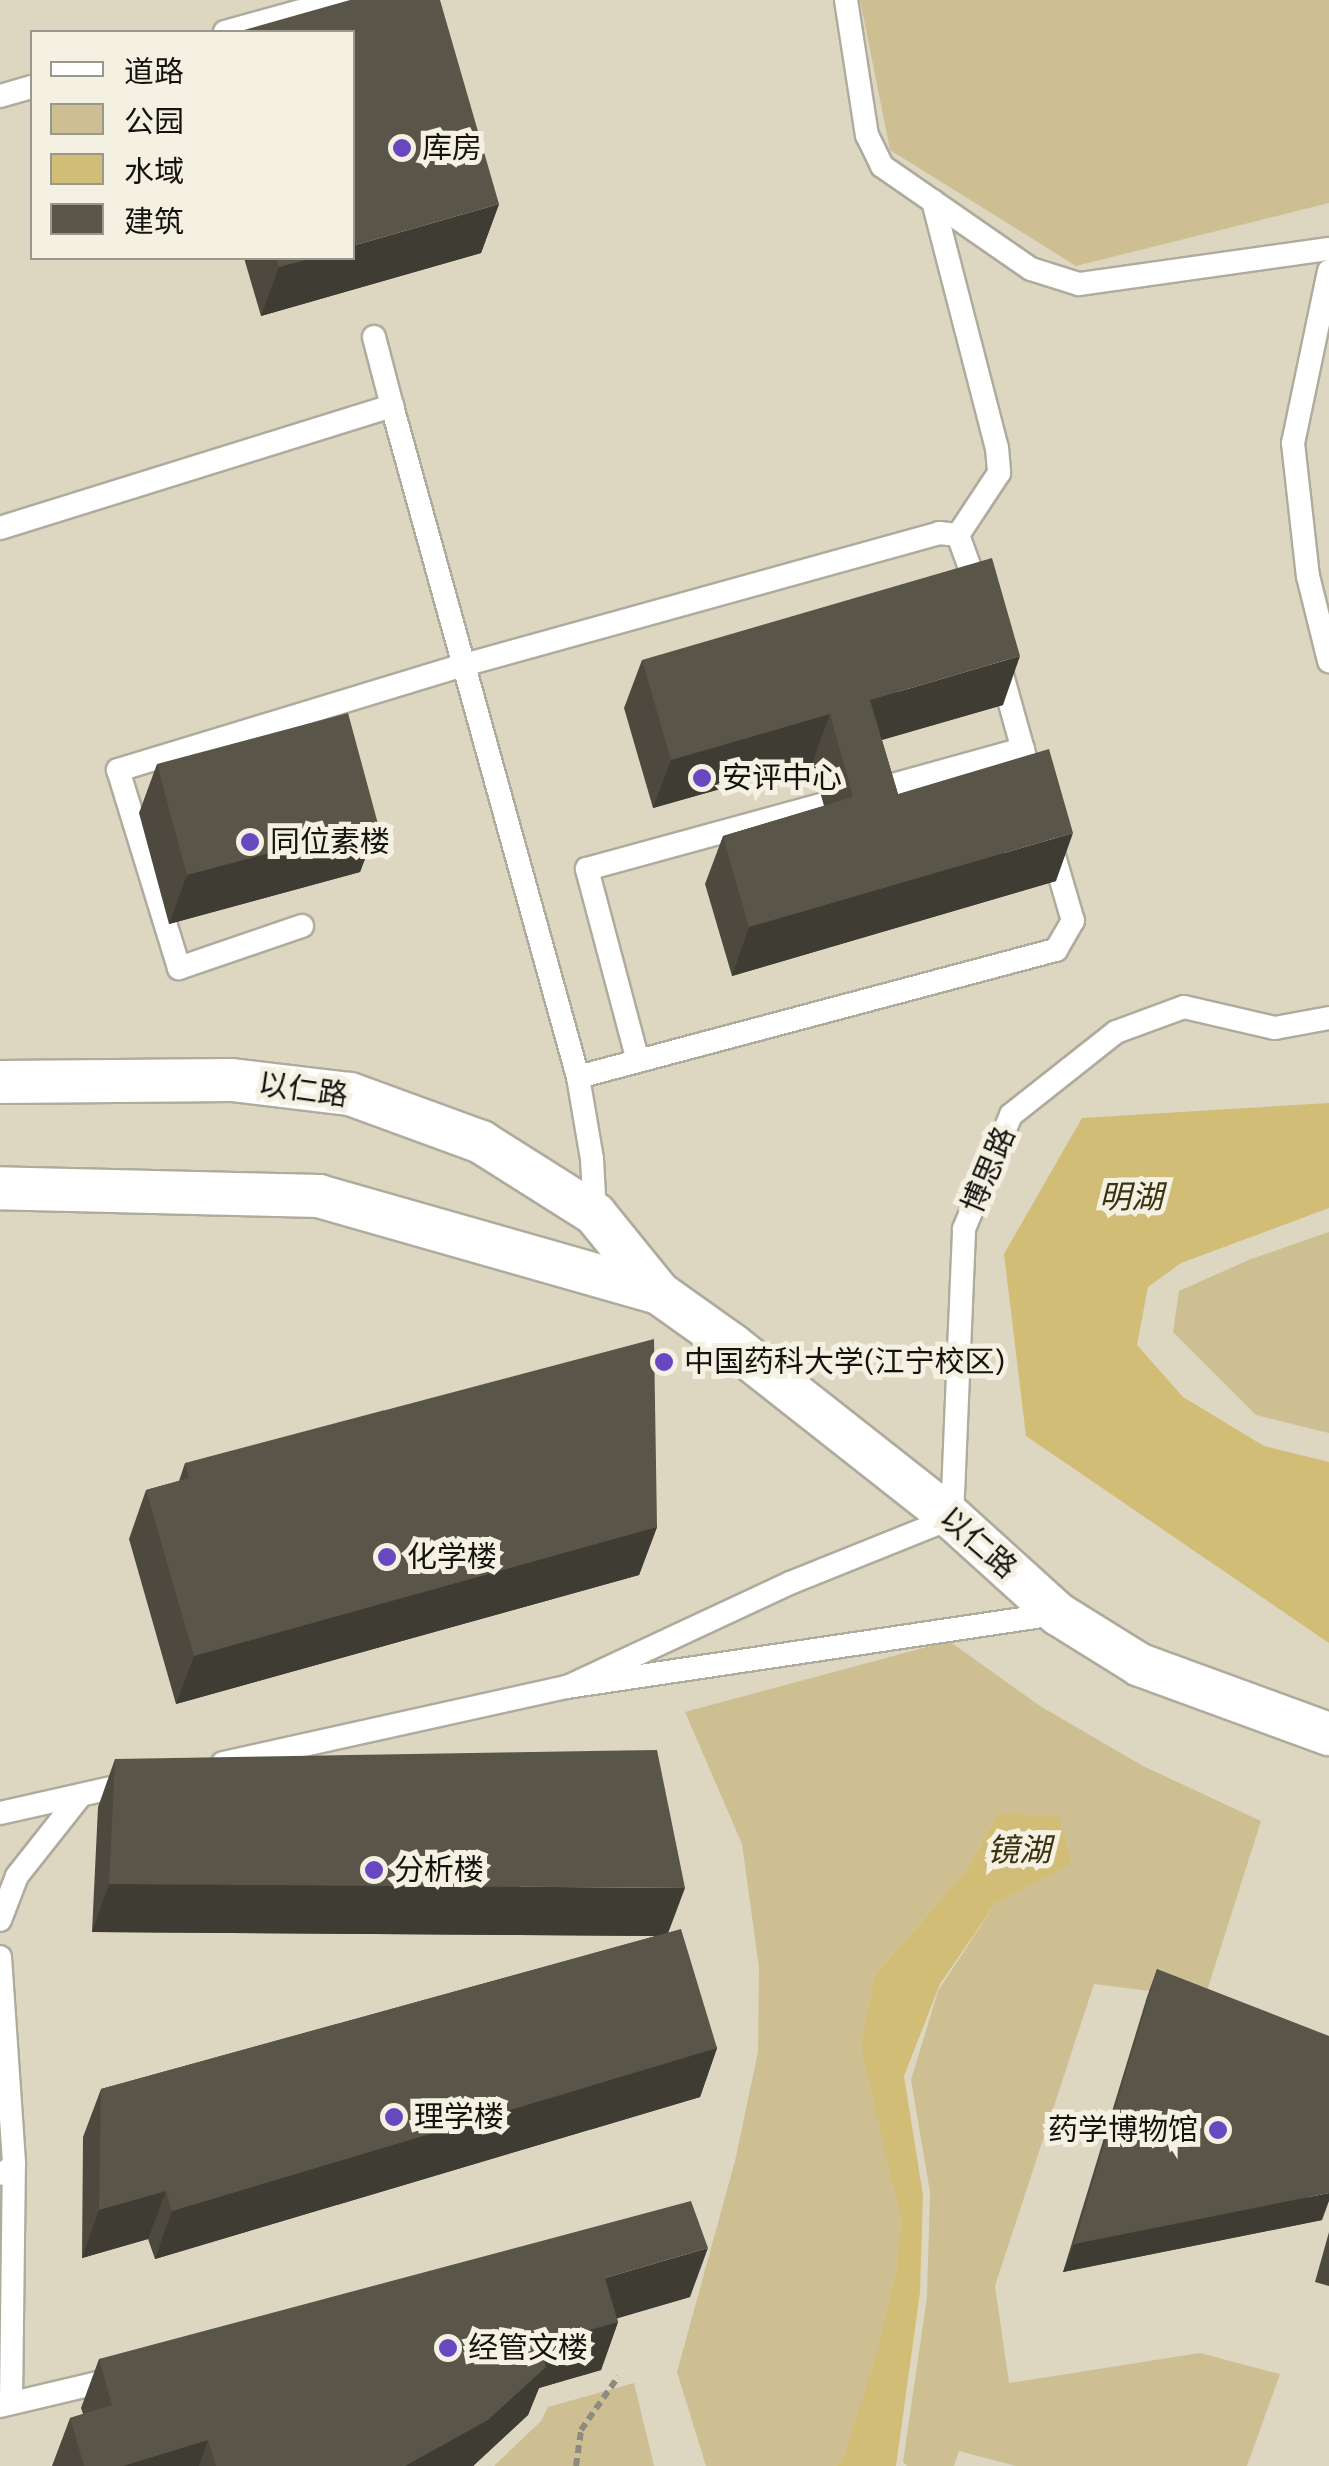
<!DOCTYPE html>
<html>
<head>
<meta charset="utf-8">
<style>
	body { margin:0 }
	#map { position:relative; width:1329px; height:2466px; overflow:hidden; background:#e7e3d5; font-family:Figtree,"Noto Sans SC",sans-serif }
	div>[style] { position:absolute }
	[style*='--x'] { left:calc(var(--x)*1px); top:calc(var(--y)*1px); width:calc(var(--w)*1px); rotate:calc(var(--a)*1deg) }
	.built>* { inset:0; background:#ddd7c2 }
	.green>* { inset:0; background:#cdbf91 }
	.water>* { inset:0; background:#d2bd76 }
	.path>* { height:6px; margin-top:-3px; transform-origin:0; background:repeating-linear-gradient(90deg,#8d8a80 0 8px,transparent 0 13px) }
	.roads { filter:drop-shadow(2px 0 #afab9d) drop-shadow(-2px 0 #afab9d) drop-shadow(0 2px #afab9d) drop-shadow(0 -2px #afab9d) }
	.service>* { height:22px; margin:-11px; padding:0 11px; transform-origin:11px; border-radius:11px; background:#fff }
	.minor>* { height:42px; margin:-21px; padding:0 21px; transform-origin:21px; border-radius:21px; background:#fff }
	.wall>* { inset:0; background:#4d493f }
	.shaded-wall>* { inset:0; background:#3e3c33 }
	.building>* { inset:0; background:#595549 }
	.dots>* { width:28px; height:28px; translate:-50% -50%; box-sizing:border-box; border:5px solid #f4f0e2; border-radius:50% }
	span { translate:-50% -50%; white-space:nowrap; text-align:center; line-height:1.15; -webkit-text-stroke:10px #f4f0e2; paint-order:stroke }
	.poi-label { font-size:30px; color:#14130e }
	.left { translate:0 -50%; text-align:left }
	.right { translate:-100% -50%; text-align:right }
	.street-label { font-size:30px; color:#14130e }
	.water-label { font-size:32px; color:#3c3313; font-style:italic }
	.legend { position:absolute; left:30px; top:30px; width:325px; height:230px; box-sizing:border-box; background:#f4f0e2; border:2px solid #9a988d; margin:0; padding:12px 18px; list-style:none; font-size:30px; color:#14130e }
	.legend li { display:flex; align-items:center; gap:20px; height:50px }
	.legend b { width:50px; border:2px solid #9a988d }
</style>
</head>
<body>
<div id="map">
	<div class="built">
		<i style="clip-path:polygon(evenodd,0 0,1329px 0,1329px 2466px,0 2466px,0 0,32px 32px,352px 32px,352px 258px,32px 258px,32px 32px)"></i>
	</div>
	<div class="green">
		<i style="clip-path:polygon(860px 0,1329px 0,1329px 203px,1076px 266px,890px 150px)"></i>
		<i style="clip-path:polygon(1329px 1232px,1329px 1433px,1256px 1415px,1173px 1332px,1179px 1291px,1251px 1259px)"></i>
		<i style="clip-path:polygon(949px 1641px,1040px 1706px,1143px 1766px,1261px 1821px,1198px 2019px,1150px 1991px,1094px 1984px,995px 2286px,1009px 2383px,1200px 2353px,1280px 2374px,1247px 2466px,1016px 2466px,959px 2451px,954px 2466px,907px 2466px,903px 2462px,927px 2297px,930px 2192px,911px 2080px,938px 1991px,995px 1904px,1070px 1864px,998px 1813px,967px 1869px,875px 1975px,862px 2046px,901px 2219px,896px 2271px,879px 2347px,843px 2460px,836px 2466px,706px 2466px,677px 2372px,735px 2161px,758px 2052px,759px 1968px,742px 1844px,685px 1712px)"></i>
		<i style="clip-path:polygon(634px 2383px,654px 2466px,494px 2466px,541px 2421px,548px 2407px)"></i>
	</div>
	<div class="water">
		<i style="clip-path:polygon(1329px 1103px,1329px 1208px,1181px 1263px,1148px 1287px,1137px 1345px,1183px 1397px,1264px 1446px,1329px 1462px,1329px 1643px,1026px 1436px,1004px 1254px,1082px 1118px)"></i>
		<i style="clip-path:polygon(998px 1813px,1059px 1817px,1071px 1864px,995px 1904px,940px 1984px,904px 2076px,923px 2195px,920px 2292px,896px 2466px,836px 2466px,843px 2459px,879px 2346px,896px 2271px,901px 2219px,861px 2046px,875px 1975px,967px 1869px)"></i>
	</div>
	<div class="path">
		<i style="--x:576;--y:2466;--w:36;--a:-82"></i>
		<i style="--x:581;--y:2430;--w:65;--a:-55.1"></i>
	</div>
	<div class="roads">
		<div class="service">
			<i style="--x:846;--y:0;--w:137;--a:81.2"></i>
			<i style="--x:867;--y:135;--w:34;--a:64"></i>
			<i style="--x:882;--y:166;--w:181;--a:34.7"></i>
			<i style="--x:1031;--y:269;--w:50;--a:17.4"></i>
			<i style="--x:1079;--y:284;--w:252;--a:-8"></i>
			<i style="--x:225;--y:32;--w:119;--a:-15.5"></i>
			<i style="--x:0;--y:96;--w:33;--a:-16"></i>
			<i style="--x:933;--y:201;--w:255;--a:75.5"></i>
			<i style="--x:997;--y:448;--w:25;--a:85"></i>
			<i style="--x:999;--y:473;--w:74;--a:123.5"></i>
			<i style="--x:1329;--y:271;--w:176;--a:101.8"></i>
			<i style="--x:1293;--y:443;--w:134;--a:83.6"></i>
			<i style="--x:1308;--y:576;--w:88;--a:76.1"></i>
			<i style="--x:374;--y:337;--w:71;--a:75.4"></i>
			<i style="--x:0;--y:528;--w:411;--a:-17.3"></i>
			<i style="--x:392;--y:406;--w:696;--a:74.51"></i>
			<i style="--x:578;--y:1077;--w:83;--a:80.3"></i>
			<i style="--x:592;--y:1159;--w:55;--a:86.9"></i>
			<i style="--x:999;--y:664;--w:123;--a:74.4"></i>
			<i style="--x:867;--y:792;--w:162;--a:-15.4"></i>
			<i style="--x:302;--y:926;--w:130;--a:161.1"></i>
			<i style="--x:179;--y:968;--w:207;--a:-107.1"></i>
			<i style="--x:118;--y:770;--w:362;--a:-16.9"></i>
			<i style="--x:464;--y:665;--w:493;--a:-15.5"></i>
			<i style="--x:939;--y:533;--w:19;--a:6"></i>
			<i style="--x:958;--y:535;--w:59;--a:70"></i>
			<i style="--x:638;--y:1061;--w:199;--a:-104.9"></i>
			<i style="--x:587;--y:869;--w:246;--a:-15.3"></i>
			<i style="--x:578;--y:1077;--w:495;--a:-14.9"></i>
			<i style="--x:1056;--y:950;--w:34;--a:-60"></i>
			<i style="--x:1073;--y:921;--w:78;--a:-106.3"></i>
			<i style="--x:567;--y:1687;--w:246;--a:-25"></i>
			<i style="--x:790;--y:1583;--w:175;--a:-21.9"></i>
			<i style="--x:952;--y:1518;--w:289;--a:-87.6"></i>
			<i style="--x:964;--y:1229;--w:123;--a:-67.6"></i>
			<i style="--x:1011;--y:1115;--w:134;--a:-38.3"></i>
			<i style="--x:1116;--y:1032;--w:72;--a:-20.2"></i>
			<i style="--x:1184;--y:1007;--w:93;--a:13"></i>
			<i style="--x:1275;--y:1028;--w:55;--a:-10.5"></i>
			<i style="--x:223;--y:1763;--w:352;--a:-12.5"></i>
			<i style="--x:567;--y:1687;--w:495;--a:-8.5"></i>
			<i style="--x:0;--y:1813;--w:136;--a:-12.7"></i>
			<i style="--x:0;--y:1920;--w:47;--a:-68.9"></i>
			<i style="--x:17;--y:1876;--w:103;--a:-51.7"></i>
			<i style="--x:0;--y:1957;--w:208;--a:86.1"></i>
			<i style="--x:14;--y:2165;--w:14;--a:141"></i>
			<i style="--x:11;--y:2403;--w:238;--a:-89.3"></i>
			<i style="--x:0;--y:2406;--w:121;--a:-13.3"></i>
		</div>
		<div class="minor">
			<i style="--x:0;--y:1082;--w:232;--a:-0.5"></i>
			<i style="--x:232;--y:1080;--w:119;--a:6.8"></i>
			<i style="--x:350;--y:1094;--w:140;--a:20.1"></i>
			<i style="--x:481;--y:1142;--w:135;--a:32.3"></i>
			<i style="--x:595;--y:1214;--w:102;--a:51"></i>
			<i style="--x:659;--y:1293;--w:354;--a:-164.1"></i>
			<i style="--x:319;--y:1196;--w:319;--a:-178.6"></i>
			<i style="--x:659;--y:1293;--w:90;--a:35.5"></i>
			<i style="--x:732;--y:1345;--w:280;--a:38.2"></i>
			<i style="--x:952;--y:1518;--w:143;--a:42.2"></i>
			<i style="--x:1058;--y:1614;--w:97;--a:31.9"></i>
			<i style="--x:1140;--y:1665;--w:201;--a:20.1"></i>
		</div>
	</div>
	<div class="wall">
		<i style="clip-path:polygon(499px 204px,481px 253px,261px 316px,244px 258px,352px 258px)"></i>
		<i style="clip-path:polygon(642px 660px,1003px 705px,882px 740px,898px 794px,1056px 881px,732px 976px,705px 884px,723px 836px,824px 806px,812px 763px,653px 808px,624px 708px)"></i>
		<i style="clip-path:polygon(157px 764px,378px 824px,360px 872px,169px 924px,139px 813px)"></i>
		<i style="clip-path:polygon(185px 1463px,657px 1527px,639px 1575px,176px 1704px,129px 1539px,146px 1490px,179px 1481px)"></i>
		<i style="clip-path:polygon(115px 1759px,668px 1933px,717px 2048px,700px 2097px,155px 2259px,148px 2239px,82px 2258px,83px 2137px,101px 2089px,656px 1936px,92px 1932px,98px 1807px)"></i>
		<i style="clip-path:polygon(1157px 1969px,1322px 2220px,1063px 2272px,1147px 1997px)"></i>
		<i style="clip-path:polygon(1329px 2232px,1329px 2286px,1315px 2282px)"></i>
		<i style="clip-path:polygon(690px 2297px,617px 2318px,618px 2322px,601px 2370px,539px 2388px,528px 2415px,473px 2466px,52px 2466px,70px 2418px,83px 2414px,81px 2408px,99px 2359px)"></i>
	</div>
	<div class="shaded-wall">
		<i style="clip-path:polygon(499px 204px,481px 253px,261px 316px,279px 267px,313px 258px,352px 258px,352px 246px)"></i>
		<i style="clip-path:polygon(1020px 656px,1003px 705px,853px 748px,870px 700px)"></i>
		<i style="clip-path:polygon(830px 714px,812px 763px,653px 808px,671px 760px)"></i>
		<i style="clip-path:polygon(378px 824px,360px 872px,169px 924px,187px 875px)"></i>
		<i style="clip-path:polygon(1073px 833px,1056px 881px,732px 976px,749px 927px)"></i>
		<i style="clip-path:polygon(657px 1527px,639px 1575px,176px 1704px,194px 1656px)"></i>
		<i style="clip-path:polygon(109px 1884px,685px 1888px,667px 1936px,92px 1932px)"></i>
		<i style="clip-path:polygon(717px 2048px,700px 2097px,155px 2259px,172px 2211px)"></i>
		<i style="clip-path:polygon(166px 2191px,148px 2239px,82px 2258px,99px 2210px)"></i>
		<i style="clip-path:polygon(1329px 2193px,1329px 2201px,1322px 2220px,1063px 2272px,1074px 2244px)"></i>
		<i style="clip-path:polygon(708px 2248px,690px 2297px,588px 2327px,605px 2278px)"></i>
		<i style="clip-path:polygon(618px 2322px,601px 2370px,539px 2388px,528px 2415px,473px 2466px,405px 2466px,540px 2344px)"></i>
		<i style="clip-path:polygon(208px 2440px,199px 2466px,123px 2466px)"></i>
	</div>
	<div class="building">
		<i style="clip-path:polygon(350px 0,440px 0,499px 204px,352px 246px,352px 32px,237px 32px)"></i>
		<i style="clip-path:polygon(276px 258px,313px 258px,279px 267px)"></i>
		<i style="clip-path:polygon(992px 558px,1020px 656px,870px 700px,883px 744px,898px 794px,1049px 749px,1073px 833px,749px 927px,723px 836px,853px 797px,830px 714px,671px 760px,642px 660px)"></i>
		<i style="clip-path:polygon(348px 713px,378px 824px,187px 875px,157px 764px)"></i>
		<i style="clip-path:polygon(654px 1339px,657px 1527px,194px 1656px,146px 1490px,189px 1478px,185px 1463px)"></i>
		<i style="clip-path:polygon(657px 1750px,685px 1888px,109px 1884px,115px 1759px)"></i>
		<i style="clip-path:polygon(681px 1929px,717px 2048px,172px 2211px,166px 2191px,99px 2210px,101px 2089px)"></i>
		<i style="clip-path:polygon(1157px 1969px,1329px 2036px,1329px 2193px,1074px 2244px)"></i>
		<i style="clip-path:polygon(691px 2201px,708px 2248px,605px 2278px,618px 2322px,540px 2344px,546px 2367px,488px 2420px,405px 2466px,216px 2466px,208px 2440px,123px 2466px,84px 2466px,70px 2418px,112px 2405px,99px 2359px)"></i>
	</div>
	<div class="dots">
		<i style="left:402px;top:148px;background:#6748c1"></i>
		<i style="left:702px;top:778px;background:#6748c1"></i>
		<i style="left:250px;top:842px;background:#6748c1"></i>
		<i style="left:664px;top:1362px;background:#6748c1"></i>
		<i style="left:387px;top:1557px;background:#6748c1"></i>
		<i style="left:374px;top:1870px;background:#6748c1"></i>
		<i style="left:394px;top:2117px;background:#6748c1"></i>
		<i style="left:1218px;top:2130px;background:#6748c1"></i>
		<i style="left:448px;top:2348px;background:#6748c1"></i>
	</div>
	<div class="poi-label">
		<span class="left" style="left:422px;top:148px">库房</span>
		<span class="left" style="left:722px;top:778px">安评中心</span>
		<span class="left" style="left:270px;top:842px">同位素楼</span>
		<span class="left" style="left:684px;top:1362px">中国药科大学(江宁校区)</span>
		<span class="left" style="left:407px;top:1557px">化学楼</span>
		<span class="left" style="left:394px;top:1870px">分析楼</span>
		<span class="left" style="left:414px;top:2117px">理学楼</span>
		<span class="right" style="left:1198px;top:2130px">药学博物馆</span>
		<span class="left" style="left:468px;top:2348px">经管文楼</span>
	</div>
	<div class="street-label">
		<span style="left:303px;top:1090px;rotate:8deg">以仁路</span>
		<span style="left:989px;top:1170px;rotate:-67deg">博思路</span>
		<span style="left:978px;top:1543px;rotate:41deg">以仁路</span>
	</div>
	<div class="water-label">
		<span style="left:1131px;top:1197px">明湖</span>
		<span style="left:1019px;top:1850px">镜湖</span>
	</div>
	<ul class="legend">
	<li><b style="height:12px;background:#fff"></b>道路</li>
	<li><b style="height:28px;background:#cdbf91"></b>公园</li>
	<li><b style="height:28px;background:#d2bd76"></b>水域</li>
	<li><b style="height:28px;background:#595549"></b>建筑</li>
	</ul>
</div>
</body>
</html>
